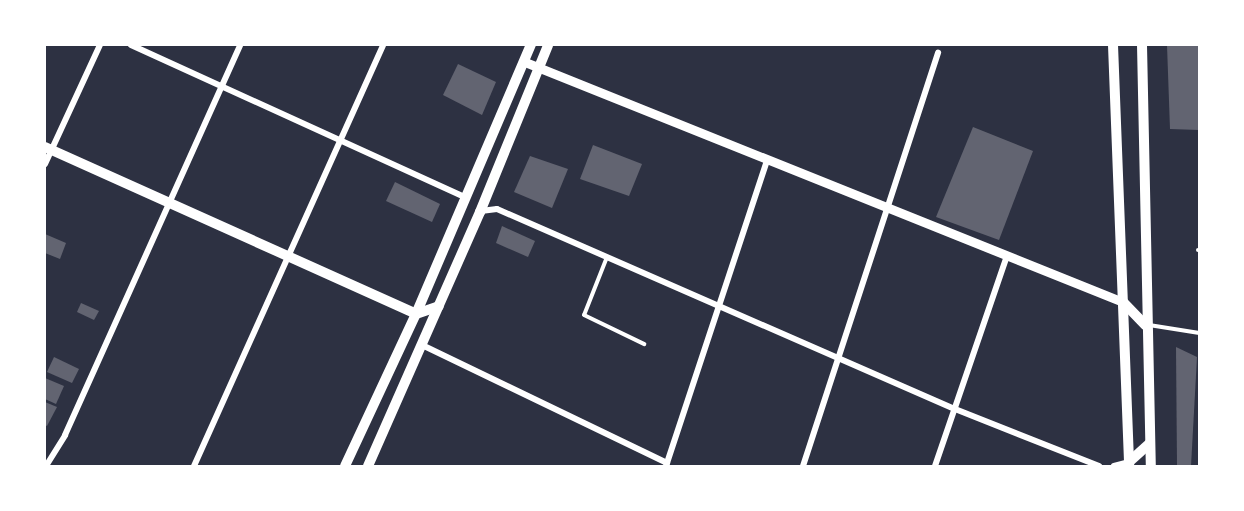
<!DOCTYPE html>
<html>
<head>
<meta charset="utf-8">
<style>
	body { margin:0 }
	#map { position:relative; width:1244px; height:511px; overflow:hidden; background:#2d3142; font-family:"Fira Sans",sans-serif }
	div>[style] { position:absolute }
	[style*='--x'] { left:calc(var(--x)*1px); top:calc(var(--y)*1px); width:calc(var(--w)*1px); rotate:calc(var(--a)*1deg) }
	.building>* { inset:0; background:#626471 }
	.service>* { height:4px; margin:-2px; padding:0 2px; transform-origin:2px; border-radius:2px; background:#fff }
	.minor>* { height:6px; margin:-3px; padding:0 3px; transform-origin:3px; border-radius:3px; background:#fff }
	.tertiary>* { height:9px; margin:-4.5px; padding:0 4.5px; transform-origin:4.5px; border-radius:4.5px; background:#fff }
	.secondary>* { height:10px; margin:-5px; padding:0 5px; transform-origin:5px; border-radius:5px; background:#fff }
	.primary>* { height:10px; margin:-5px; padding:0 5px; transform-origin:5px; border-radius:5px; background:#fff }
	span { translate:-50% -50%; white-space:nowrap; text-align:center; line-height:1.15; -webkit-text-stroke:4.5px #fff; paint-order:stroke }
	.frame { position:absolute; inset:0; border:46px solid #fff; pointer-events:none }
</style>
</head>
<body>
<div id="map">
	<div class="building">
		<i style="clip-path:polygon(1167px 45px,1199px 45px,1199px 130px,1170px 129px)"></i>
		<i style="clip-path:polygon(458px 64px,496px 82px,482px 115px,443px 95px)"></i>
		<i style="clip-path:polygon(973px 127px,1033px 151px,999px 240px,936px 217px)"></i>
		<i style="clip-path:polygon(593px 145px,642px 164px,629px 196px,580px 179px)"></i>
		<i style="clip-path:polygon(530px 156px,568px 169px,552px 208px,514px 192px)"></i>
		<i style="clip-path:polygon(395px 182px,440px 204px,432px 222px,386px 201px)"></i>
		<i style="clip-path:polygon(502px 226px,535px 241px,528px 257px,496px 243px)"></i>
		<i style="clip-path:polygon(45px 234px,66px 243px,60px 259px,45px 253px)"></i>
		<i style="clip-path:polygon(81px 303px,99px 311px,94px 320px,77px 312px)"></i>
		<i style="clip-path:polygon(1176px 347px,1197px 357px,1191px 466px,1177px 466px)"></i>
		<i style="clip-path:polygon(54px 357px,79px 369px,72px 383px,47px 372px)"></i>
		<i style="clip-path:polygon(45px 378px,64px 386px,56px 404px,45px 399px)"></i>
		<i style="clip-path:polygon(45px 402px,57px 407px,47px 426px,45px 425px)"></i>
	</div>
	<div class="service">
		<i style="--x:1198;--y:250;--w:1;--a:0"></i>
		<i style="--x:607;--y:257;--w:62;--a:111.6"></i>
		<i style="--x:584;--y:315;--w:67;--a:25.8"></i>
		<i style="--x:1149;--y:325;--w:51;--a:9.1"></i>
	</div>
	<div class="minor">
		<i style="--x:131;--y:45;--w:369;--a:24.5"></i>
		<i style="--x:45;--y:164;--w:131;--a:-65.2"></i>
		<i style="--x:481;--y:211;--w:16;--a:-7"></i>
		<i style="--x:497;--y:209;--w:500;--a:23.6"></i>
		<i style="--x:955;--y:409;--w:155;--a:21.6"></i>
		<i style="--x:422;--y:345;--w:272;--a:25.7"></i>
		<i style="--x:46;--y:466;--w:36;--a:-58"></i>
		<i style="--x:65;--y:435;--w:427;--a:-65.8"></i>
		<i style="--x:194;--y:466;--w:461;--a:-65.8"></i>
		<i style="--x:666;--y:466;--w:322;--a:-71.7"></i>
		<i style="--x:803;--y:466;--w:435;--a:-71.9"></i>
		<i style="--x:935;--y:466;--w:222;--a:-71.1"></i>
		<i style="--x:1114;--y:466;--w:16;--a:-15"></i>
	</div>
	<div class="tertiary">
		<i style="--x:525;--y:62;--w:644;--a:21.87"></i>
	</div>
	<div class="secondary">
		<i style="--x:1113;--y:45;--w:421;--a:87.8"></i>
		<i style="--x:1142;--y:45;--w:421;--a:88.8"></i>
		<i style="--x:45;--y:147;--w:407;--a:24.2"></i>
		<i style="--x:416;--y:314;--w:24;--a:-19"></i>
		<i style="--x:1123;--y:302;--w:32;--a:46"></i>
		<i style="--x:1129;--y:462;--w:28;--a:-42"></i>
	</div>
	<div class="primary">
		<i style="--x:345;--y:466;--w:168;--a:-65"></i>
		<i style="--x:416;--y:314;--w:293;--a:-66.9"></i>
		<i style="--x:368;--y:466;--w:278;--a:-66.2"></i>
		<i style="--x:480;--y:212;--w:180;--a:-67.8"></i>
	</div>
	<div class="frame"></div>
</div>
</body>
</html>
